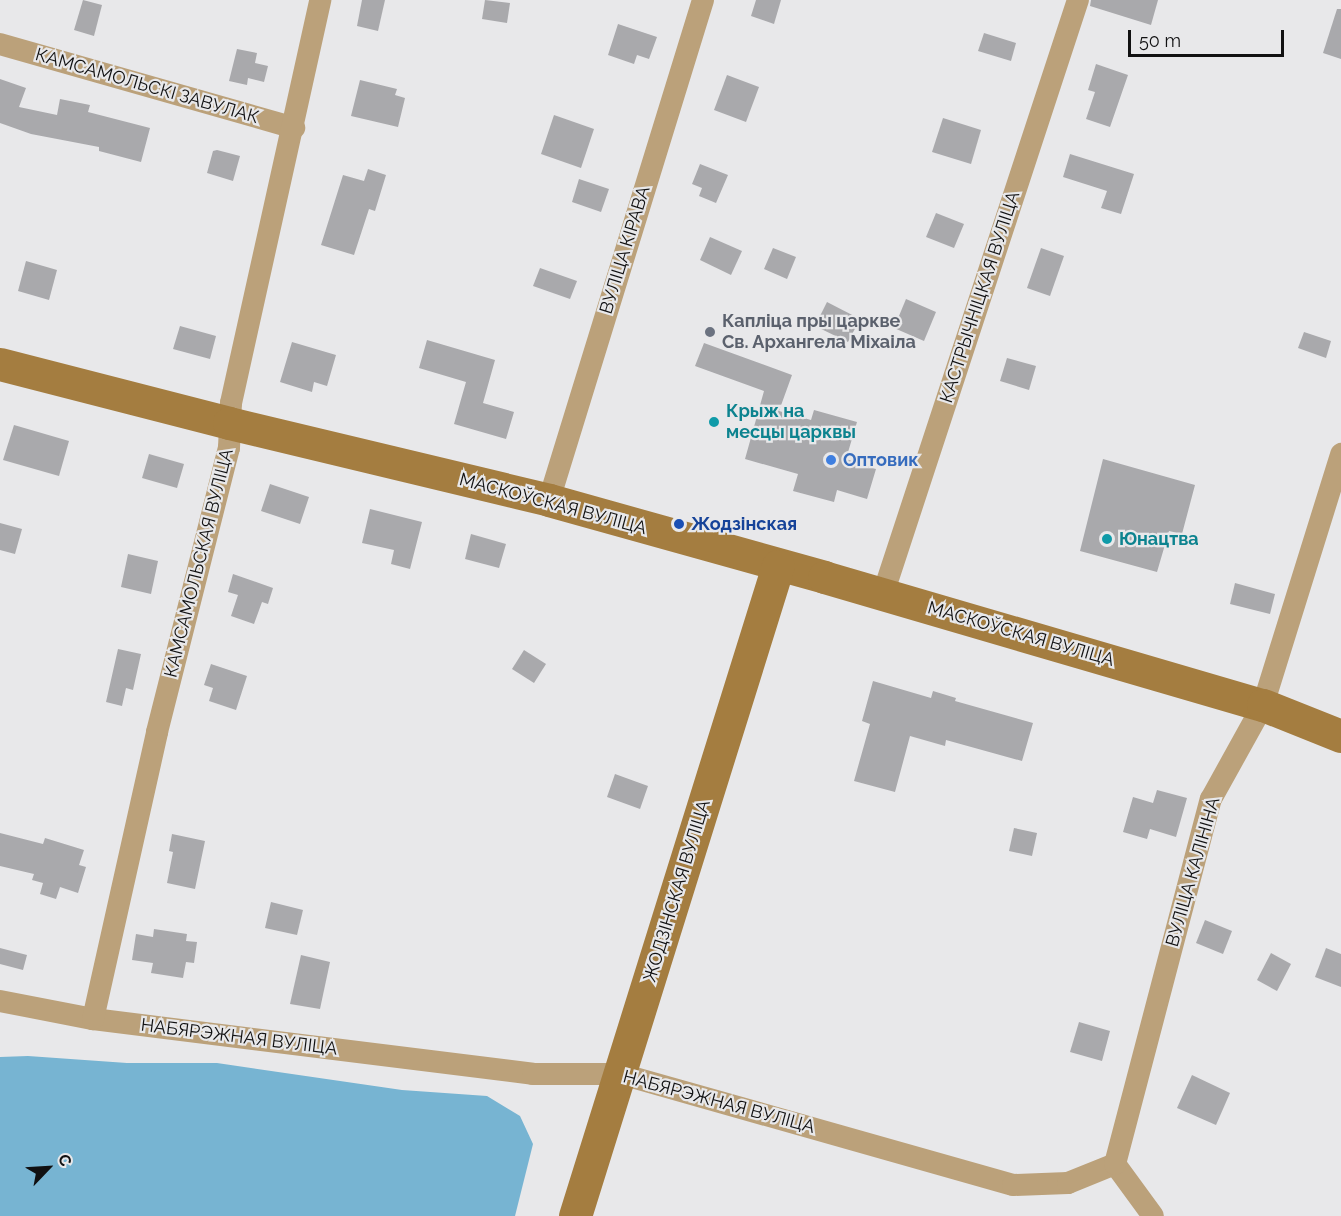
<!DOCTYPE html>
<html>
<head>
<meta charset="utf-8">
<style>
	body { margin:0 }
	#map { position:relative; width:1341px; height:1216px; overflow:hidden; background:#e8e8ea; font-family:Raleway,sans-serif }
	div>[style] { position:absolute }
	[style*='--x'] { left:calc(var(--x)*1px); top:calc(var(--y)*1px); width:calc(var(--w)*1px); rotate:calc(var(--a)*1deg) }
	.water>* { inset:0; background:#77b4d2 }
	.building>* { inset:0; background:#a9a9ac }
	.street>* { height:22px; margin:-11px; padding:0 11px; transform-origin:11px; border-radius:11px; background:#bba17a }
	.secondary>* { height:33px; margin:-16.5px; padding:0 16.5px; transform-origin:16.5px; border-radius:16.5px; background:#a47d40 }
	.dots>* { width:16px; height:16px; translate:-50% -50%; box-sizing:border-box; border:3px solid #e8e8ea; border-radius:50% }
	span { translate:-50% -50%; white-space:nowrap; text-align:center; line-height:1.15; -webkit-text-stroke:4.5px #e8e8ea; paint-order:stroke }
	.street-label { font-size:18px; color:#111112 }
	.worship-label { font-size:18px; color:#5b616d; font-weight:700 }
	.left { translate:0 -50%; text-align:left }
	.culture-label { font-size:18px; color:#0d838f; font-weight:700 }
	.shop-label { font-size:18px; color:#366cbe; font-weight:700 }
	.transit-label { font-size:18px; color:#164399; font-weight:700 }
	.north { position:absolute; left:18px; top:1138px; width:60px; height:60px; -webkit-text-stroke:4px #e8e8ea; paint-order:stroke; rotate:65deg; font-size:16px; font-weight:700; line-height:24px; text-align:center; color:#111112 }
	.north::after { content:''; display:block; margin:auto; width:21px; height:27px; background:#111112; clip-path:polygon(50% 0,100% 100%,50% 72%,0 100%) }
	.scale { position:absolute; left:1128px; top:30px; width:156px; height:27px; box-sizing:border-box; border:3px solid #111112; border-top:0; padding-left:8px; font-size:18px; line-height:21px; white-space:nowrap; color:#111112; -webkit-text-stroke:4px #e8e8ea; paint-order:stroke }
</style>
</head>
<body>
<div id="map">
	<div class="water">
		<i style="clip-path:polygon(28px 1056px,127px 1063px,217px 1063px,402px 1090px,487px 1096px,520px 1116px,533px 1144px,515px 1216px,0 1216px,0 1057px)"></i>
	</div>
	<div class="building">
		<i style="clip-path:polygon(83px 0,102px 5px,94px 36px,74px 30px)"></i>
		<i style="clip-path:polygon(362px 0,385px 0,378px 31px,357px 26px)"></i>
		<i style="clip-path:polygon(485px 0,510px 3px,507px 23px,482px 19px)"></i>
		<i style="clip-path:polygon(756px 0,781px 0,774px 24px,751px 16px)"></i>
		<i style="clip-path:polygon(1091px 0,1158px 0,1151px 25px,1090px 6px)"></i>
		<i style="clip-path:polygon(1337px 9px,1341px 9px,1341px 59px,1323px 53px)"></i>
		<i style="clip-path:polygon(618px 24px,657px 37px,649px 59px,637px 55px,634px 64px,608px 55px)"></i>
		<i style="clip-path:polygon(984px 33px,1016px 43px,1011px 61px,978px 51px)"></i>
		<i style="clip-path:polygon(237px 49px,257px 53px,255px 63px,268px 66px,264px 82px,248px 78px,247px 85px,229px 81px)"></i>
		<i style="clip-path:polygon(1096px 64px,1128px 75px,1110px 127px,1086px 119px,1095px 92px,1088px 90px)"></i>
		<i style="clip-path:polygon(727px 75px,759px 87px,746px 122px,714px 110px)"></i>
		<i style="clip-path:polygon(0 79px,26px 88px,19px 107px,57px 115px,60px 99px,90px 105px,88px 112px,150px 128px,141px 162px,99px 151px,99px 147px,31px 134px,0 123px)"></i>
		<i style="clip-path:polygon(360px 80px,397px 89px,395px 95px,405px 98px,398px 127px,351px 116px)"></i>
		<i style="clip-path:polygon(554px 115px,594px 129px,581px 168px,541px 154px)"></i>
		<i style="clip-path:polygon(943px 118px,981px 130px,971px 164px,932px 152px)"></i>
		<i style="clip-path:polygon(217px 150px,240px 156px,233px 181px,207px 173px,213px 151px)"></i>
		<i style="clip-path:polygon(1070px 154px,1134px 174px,1121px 214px,1101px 208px,1107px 191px,1063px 177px)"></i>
		<i style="clip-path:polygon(700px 164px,728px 175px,716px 203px,699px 196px,702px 188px,692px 184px)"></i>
		<i style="clip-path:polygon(368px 169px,386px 175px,375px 211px,369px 209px,354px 255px,321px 245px,343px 175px,364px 181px)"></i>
		<i style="clip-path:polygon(579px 179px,609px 189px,601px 212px,572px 202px)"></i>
		<i style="clip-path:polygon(936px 213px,964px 224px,954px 248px,926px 237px)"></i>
		<i style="clip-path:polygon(710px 237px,742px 251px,731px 275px,700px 260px)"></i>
		<i style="clip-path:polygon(773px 248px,796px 257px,787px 279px,764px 269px)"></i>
		<i style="clip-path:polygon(1041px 248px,1064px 256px,1050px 296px,1027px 288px)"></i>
		<i style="clip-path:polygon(26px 261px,57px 270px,49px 300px,18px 291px)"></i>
		<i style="clip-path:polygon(540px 268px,577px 281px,570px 299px,533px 286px)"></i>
		<i style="clip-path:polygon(906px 299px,936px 312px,924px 341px,894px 328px)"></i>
		<i style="clip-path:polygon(827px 302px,860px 319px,848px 342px,815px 326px)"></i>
		<i style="clip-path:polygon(180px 326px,216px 336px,210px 359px,173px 349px)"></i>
		<i style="clip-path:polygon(1304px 332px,1331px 341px,1326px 358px,1298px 348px)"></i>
		<i style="clip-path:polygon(427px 340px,495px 360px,483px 403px,514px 412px,506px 439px,454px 424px,466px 382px,419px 368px)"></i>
		<i style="clip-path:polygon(292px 342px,336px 355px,327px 386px,314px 382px,312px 392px,280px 382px)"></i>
		<i style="clip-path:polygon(704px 343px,792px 375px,779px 411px,811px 420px,814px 410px,857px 422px,846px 459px,876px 469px,867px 499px,837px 490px,834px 502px,793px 491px,798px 474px,745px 459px,764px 391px,695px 366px)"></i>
		<i style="clip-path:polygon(1007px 358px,1036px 366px,1029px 390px,1000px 381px)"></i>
		<i style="clip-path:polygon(14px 425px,69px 441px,59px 476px,3px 460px)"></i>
		<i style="clip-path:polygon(149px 454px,184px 464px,177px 488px,142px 478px)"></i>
		<i style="clip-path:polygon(1103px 459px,1195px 485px,1182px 534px,1169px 531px,1157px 572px,1080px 551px)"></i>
		<i style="clip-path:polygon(270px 484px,309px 497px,300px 524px,261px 511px)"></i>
		<i style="clip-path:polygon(370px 509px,422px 522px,410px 569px,391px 564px,394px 550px,362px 543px)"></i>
		<i style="clip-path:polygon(0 523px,22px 529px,15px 554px,0 550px)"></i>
		<i style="clip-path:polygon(471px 534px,506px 544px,499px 568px,465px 559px)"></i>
		<i style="clip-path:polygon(128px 554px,158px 561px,151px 594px,121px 587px)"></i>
		<i style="clip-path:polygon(233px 574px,273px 588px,268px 604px,262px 602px,254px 624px,231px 616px,238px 595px,228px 592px)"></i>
		<i style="clip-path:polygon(1235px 583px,1275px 594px,1270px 614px,1230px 604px)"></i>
		<i style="clip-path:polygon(118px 649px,141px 654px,133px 690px,126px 688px,122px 706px,106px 702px)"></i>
		<i style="clip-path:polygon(524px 650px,546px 664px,534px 683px,512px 669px)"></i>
		<i style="clip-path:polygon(211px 664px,247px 676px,236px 710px,209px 701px,213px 688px,204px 685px)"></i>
		<i style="clip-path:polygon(873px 681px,931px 698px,933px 691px,956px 698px,955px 701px,1033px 723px,1022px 761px,946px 740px,945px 746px,910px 736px,895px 792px,854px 781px,870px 724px,862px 721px)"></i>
		<i style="clip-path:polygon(615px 774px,648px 786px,640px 809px,607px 797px)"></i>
		<i style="clip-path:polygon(1157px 790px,1187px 798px,1176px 837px,1150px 829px,1147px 839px,1123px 832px,1133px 797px,1153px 803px)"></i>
		<i style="clip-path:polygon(1014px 828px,1037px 833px,1032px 856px,1009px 851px)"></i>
		<i style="clip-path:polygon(0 833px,43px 844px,45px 838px,84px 850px,79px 865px,86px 867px,78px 893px,60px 887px,56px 899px,40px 894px,43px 883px,32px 880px,34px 874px,0 866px)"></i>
		<i style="clip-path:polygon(172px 834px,205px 841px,195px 889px,167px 883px,173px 852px,169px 851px)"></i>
		<i style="clip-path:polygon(271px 902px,303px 910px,297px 935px,265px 928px)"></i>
		<i style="clip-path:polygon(1205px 920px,1232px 931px,1223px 954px,1196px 943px)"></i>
		<i style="clip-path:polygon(154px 929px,187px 934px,186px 941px,197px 942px,194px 963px,186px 962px,183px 978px,151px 973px,153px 963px,132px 960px,136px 934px,153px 937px)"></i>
		<i style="clip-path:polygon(0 948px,27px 955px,23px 970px,0 964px)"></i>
		<i style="clip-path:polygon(1326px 948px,1341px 954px,1341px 987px,1315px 977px)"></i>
		<i style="clip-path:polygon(1271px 953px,1291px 964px,1277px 991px,1257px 980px)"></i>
		<i style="clip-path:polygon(301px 955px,330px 962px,320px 1009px,290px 1004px)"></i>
		<i style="clip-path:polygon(1079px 1022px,1110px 1031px,1102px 1061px,1070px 1052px)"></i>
		<i style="clip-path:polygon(1192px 1075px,1230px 1093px,1216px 1125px,1177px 1108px)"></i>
	</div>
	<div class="street">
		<i style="--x:0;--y:44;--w:306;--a:15.9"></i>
		<i style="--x:549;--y:500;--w:523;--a:-72.88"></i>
		<i style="--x:883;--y:594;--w:625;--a:-71.83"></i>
		<i style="--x:0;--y:1001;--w:95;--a:11"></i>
		<i style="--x:93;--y:1019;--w:443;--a:7.1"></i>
		<i style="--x:533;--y:1074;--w:88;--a:0"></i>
		<i style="--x:621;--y:1074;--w:407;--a:15.8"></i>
		<i style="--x:1013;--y:1185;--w:55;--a:-2.1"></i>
		<i style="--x:1068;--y:1183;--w:51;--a:-22"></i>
		<i style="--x:1115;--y:1164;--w:64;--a:53.8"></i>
		<i style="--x:93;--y:1019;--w:294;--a:-77.4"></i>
		<i style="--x:157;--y:732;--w:293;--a:-75.8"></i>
		<i style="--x:229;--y:448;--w:45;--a:-87.5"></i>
		<i style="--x:231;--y:403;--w:413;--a:-77.5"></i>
		<i style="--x:1115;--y:1164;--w:377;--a:-75.3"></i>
		<i style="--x:1211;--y:799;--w:107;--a:-61"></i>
		<i style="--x:1263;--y:705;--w:263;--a:-72.7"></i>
	</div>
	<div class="secondary">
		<i style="--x:0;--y:364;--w:236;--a:14.4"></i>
		<i style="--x:229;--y:423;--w:329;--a:13.5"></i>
		<i style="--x:549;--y:500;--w:286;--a:15.6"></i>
		<i style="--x:824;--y:577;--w:457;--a:16.3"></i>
		<i style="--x:1263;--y:705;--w:84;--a:21.7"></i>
		<i style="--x:575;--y:1216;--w:681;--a:-72.66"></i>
	</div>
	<div class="dots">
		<i style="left:710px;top:332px;background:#6b7280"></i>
		<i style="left:714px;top:422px;background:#0f9aa8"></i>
		<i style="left:831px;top:460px;background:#3f7fe0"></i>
		<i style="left:679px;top:524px;background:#1a4fb4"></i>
		<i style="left:1107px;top:539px;background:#0f9aa8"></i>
	</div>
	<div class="street-label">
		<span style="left:147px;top:86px;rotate:16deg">КАМСАМОЛЬСКІ ЗАВУЛАК</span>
		<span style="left:625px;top:250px;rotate:-73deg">ВУЛІЦА КІРАВА</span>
		<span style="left:980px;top:297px;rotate:-72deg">КАСТРЫЧНІЦКАЯ ВУЛІЦА</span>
		<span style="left:553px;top:504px;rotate:15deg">МАСКОЎСКАЯ ВУЛІЦА</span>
		<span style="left:199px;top:563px;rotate:-76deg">КАМСАМОЛЬСКАЯ ВУЛІЦА</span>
		<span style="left:1021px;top:634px;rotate:16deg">МАСКОЎСКАЯ ВУЛІЦА</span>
		<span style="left:1193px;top:872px;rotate:-74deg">ВУЛІЦА КАЛІНІНА</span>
		<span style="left:677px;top:891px;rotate:-73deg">ЖОДЗІНСКАЯ ВУЛІЦА</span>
		<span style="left:239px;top:1037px;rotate:7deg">НАБЯРЭЖНАЯ ВУЛІЦА</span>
		<span style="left:719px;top:1102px;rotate:15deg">НАБЯРЭЖНАЯ ВУЛІЦА</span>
	</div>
	<div class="worship-label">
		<span class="left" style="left:722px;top:332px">Капліца пры царкве<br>Св. Архангела Міхаіла</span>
	</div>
	<div class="culture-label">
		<span class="left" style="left:726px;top:422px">Крыж на<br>месцы царквы</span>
		<span class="left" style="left:1119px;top:539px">Юнацтва</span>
	</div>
	<div class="shop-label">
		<span class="left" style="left:843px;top:460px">Оптовик</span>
	</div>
	<div class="transit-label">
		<span class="left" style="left:691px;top:524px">Жодзінская</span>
	</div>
	<div class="north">С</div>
	<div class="scale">50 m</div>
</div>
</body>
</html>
